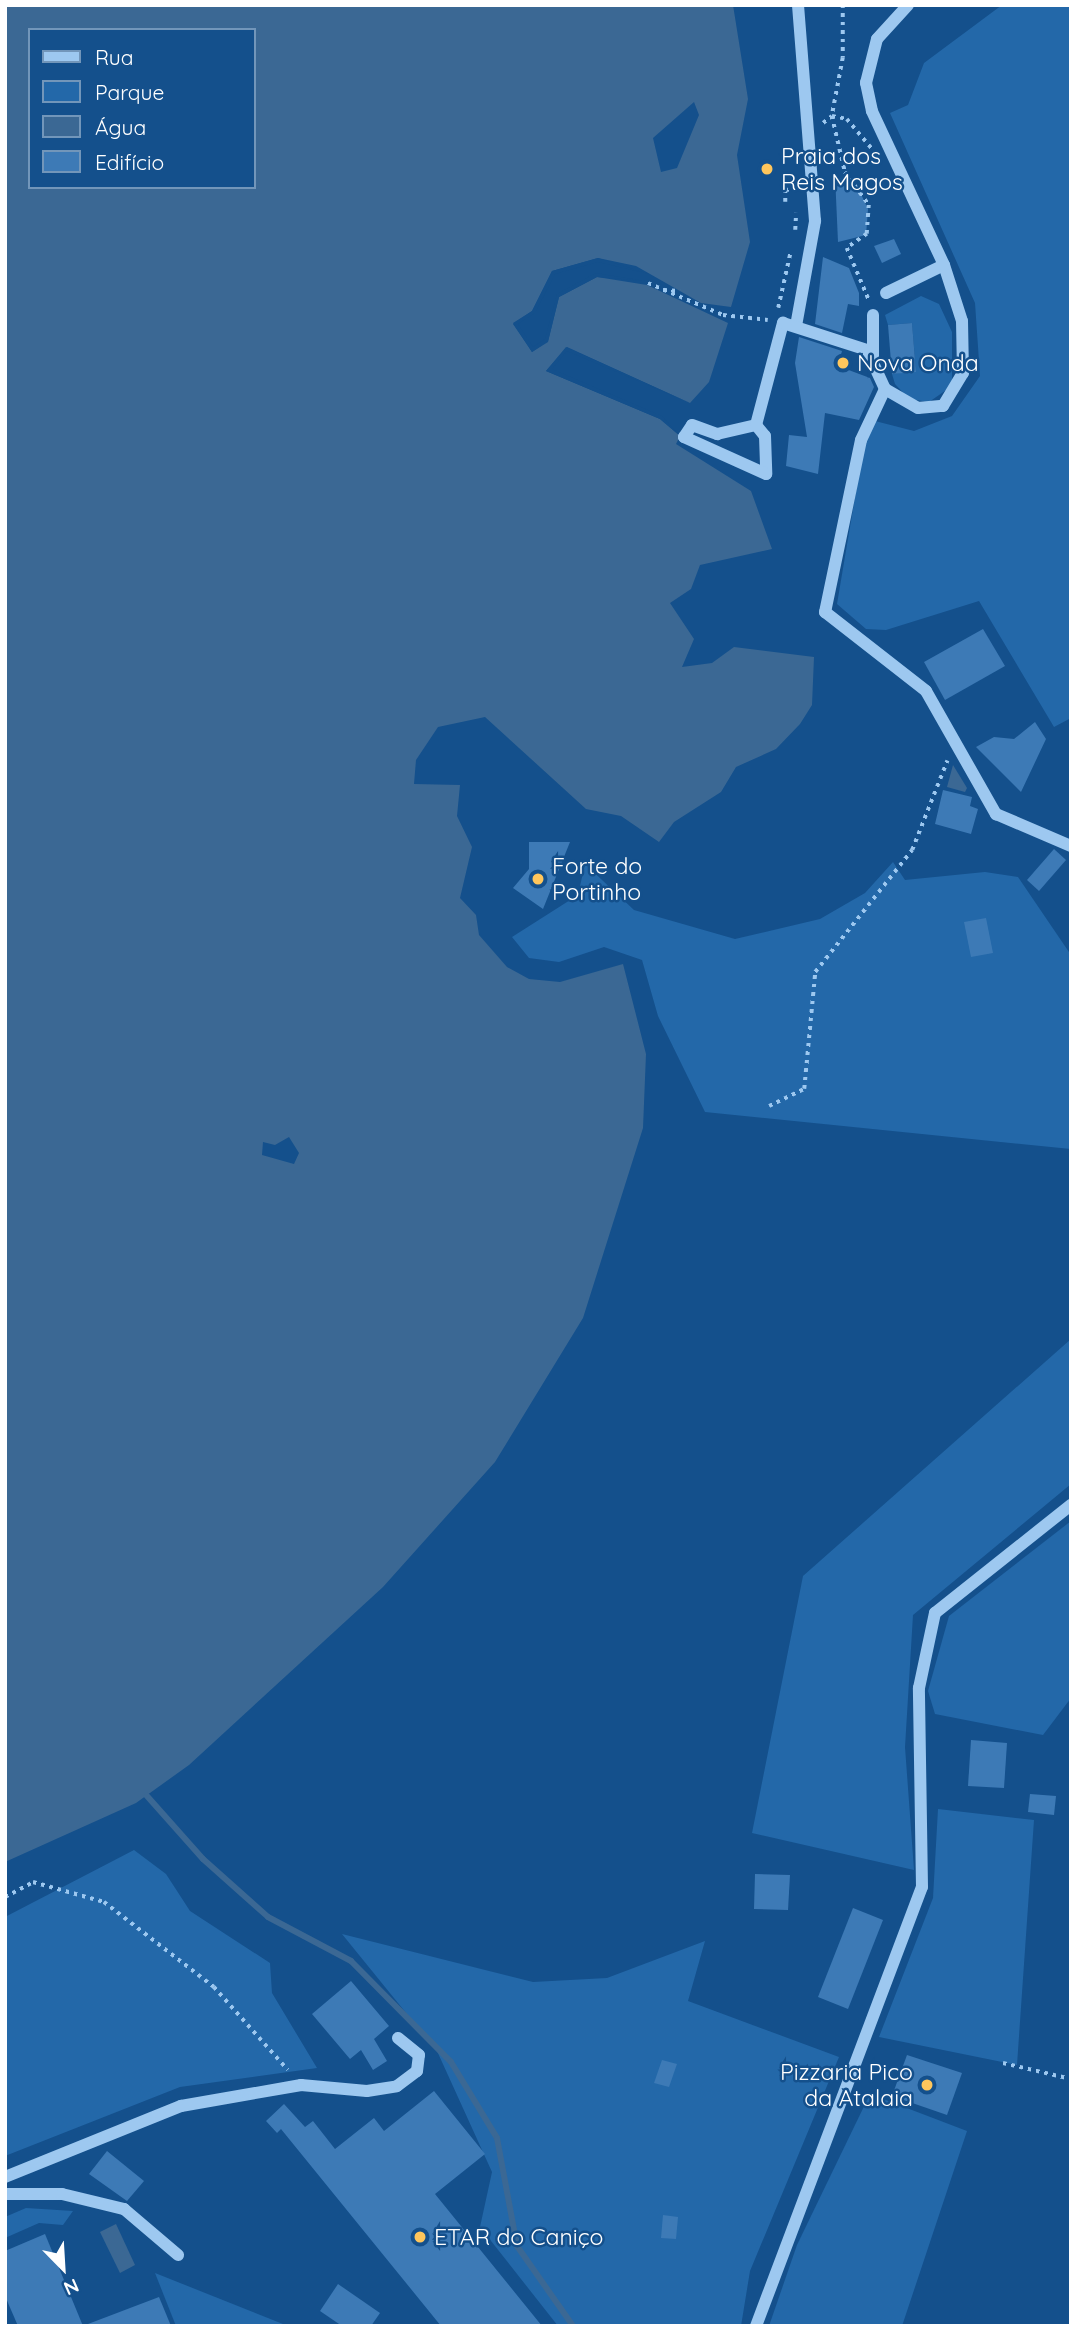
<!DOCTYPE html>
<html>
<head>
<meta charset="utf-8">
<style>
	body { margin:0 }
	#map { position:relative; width:1076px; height:2331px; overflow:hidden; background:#14508c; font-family:Quicksand,sans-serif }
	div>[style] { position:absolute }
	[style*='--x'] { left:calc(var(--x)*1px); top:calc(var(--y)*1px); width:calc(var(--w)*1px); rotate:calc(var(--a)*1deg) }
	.green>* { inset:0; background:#2368a9 }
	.water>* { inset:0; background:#3b6894 }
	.pier>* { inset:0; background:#14508c }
	.stream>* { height:6px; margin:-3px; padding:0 3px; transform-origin:3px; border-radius:3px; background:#3b6894 }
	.building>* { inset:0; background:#3d7ab6 }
	.path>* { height:3.5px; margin-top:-1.75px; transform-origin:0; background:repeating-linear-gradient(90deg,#9dc8f0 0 3.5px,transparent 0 8.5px) }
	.minor>* { height:12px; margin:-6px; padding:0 6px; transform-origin:6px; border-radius:6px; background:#9dc8f0 }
	.dots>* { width:19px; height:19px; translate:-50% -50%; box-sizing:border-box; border:4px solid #14508c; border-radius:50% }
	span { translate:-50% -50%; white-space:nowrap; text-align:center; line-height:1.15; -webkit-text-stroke:5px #14508c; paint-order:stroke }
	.poi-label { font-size:23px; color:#fff }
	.left { translate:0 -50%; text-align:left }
	.right { translate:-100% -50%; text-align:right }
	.frame { position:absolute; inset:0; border:7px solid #fff; pointer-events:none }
	.legend { position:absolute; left:28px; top:28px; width:228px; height:161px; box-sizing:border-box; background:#14508c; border:2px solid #7296ba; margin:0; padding:9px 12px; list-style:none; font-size:21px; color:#fff }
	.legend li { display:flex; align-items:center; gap:14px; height:35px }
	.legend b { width:35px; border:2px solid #7296ba }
	.north { position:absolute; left:28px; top:2233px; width:70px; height:70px; -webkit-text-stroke:5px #14508c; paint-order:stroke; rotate:156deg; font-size:19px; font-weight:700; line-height:28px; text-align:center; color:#fff }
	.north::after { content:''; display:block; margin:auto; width:24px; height:32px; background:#fff; clip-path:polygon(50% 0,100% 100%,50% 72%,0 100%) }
</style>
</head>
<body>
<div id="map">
	<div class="green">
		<i style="clip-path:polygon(1002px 5px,1071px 5px,1071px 718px,1054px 727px,979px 601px,886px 630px,866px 629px,837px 604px,864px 444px,875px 421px,914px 431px,952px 416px,980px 376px,975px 303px,890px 113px,908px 105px,924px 63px)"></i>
		<i style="clip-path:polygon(921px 296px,939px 304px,952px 332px,952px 386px,929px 402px,909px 399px,895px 384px,892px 374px,916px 371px,912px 323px,888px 325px,885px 315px)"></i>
		<i style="clip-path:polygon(893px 862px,905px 880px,985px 872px,1018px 877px,1071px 955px,1071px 1149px,705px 1112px,658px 1016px,642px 960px,604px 947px,559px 962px,529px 958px,512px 937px,578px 895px,585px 864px,634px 910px,735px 939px,820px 919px,865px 893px)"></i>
		<i style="clip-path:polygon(1071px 1339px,1071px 1484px,913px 1615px,905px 1747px,914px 1870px,752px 1833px,803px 1576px)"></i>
		<i style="clip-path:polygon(1071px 1521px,1071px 1698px,1043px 1735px,935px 1714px,928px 1691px,949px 1616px)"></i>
		<i style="clip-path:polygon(938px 1809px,1034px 1820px,1017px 2065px,879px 2037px,933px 1898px)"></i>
		<i style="clip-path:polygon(134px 1850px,166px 1874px,190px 1911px,270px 1963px,272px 1993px,317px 2068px,180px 2087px,5px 2156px,5px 1917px)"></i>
		<i style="clip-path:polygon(342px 1934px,533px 1982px,607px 1978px,705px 1941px,688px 2001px,839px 2057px,750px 2271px,741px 2326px,558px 2326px,480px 2227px,492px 2172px,437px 2051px)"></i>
		<i style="clip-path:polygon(870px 2094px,967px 2131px,902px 2326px,769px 2326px,797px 2245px)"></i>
		<i style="clip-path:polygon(26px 2208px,73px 2211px,63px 2225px,39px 2223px,5px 2238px,5px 2217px)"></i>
		<i style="clip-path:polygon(155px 2273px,288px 2326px,176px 2326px)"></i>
	</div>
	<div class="water">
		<i style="clip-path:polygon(evenodd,5px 5px,733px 5px,748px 99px,737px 155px,750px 242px,731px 307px,701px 303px,636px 266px,598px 258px,552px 271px,532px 311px,513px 324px,532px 352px,548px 341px,559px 297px,597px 277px,647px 285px,728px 323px,709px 382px,690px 403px,567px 347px,546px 371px,660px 419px,680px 436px,676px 444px,751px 491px,772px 549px,700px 565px,691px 589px,670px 603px,694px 639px,682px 667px,712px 663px,734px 647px,814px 657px,812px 705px,800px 724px,776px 749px,736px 767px,721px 792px,674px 822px,659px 842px,621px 816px,586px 809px,485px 717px,438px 727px,416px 760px,414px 784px,460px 785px,457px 816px,472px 847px,460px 898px,476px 915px,479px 935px,507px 967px,529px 979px,560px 982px,623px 964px,646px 1054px,643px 1128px,583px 1318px,495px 1462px,383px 1587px,189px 1765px,136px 1803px,5px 1862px,5px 5px,30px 30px,254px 30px,254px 187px,30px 187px,30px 30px,5px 5px,694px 102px,699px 115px,677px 168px,661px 172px,653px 138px,694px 102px,5px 5px,289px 1137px,299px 1153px,294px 1164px,262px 1155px,263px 1142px,275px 1145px,289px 1137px)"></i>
		<i style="clip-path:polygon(953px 765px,967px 788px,965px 792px,947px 787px)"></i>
		<i style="clip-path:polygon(116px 2224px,135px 2265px,120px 2273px,100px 2232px)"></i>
	</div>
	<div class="pier">
		<i style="clip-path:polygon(598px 258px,649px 274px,598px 262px,555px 274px,535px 313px,518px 324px,533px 347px,545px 339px,557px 294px,596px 273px,645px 281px,597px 277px,559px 297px,548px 342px,532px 352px,513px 323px,532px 311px,552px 271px)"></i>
		<i style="clip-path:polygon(566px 347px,690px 403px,567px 351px,552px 369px,662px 416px,680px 436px,660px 419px,546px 371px)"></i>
	</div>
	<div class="stream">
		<i style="--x:147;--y:1796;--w:84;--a:48.4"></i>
		<i style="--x:203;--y:1859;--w:87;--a:41.7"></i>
		<i style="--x:268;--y:1917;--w:94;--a:27.9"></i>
		<i style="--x:351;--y:1961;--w:142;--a:45.3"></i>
		<i style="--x:451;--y:2062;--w:89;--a:58.8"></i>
		<i style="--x:497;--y:2138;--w:110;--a:79.5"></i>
		<i style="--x:517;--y:2246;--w:98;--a:55"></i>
	</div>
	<div class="building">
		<i style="clip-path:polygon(835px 175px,859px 190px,868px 209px,866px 235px,838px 242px)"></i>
		<i style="clip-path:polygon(894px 239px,901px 254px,882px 263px,874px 246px)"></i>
		<i style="clip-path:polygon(823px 257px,849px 268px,859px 293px,859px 306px,848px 304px,842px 333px,815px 324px)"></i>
		<i style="clip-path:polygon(912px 323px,916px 372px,892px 374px,888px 325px)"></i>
		<i style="clip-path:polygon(799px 337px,842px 351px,838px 366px,870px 378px,874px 387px,859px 420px,825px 413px,818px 474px,786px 466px,789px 435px,807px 437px,795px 363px)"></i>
		<i style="clip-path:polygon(983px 629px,1005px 666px,945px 700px,924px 662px)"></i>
		<i style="clip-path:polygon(1035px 722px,1046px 739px,1021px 792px,976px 747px,994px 737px,1014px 739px)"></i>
		<i style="clip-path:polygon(943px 790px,972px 797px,970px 806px,978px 809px,971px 834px,935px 824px)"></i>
		<i style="clip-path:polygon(529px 842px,570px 842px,543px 909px,513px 888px,529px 869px)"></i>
		<i style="clip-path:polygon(1054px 849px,1066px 860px,1039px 891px,1027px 880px)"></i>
		<i style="clip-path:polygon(986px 918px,993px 953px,971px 957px,964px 922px)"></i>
		<i style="clip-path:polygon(971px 1740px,1007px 1743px,1004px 1788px,968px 1786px)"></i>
		<i style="clip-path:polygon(1030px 1794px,1056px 1796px,1054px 1815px,1028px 1812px)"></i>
		<i style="clip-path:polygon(755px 1874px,790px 1875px,788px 1910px,754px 1909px)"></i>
		<i style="clip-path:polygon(853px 1908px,883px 1920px,848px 2009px,818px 1997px)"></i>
		<i style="clip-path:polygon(351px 1981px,389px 2026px,374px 2039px,387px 2061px,373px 2070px,361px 2050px,350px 2059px,312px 2014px)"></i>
		<i style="clip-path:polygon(907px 2055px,962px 2073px,947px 2115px,892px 2096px)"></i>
		<i style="clip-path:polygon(662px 2060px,677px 2064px,669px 2087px,654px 2083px)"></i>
		<i style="clip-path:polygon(434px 2091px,485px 2154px,435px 2194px,542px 2326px,441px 2326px,281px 2129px,277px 2133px,266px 2121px,284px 2104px,305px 2127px,313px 2121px,335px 2149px,374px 2118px,384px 2131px)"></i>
		<i style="clip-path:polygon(107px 2151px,144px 2181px,127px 2201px,89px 2174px)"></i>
		<i style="clip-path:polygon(663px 2215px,678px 2217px,676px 2239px,661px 2238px)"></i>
		<i style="clip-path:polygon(45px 2234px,83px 2326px,18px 2326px,5px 2296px,5px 2251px)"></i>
		<i style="clip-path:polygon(338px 2284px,380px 2313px,371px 2326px,342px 2326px,320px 2311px)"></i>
		<i style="clip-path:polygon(159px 2297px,171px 2326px,88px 2326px,88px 2324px)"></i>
	</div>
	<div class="path">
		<i style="--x:843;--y:5;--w:53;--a:90"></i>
		<i style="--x:843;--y:58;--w:59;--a:100.7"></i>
		<i style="--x:832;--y:116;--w:57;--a:76.9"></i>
		<i style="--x:845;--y:172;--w:41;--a:54"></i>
		<i style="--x:869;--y:205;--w:29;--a:94"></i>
		<i style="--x:867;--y:234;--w:24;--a:145"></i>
		<i style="--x:847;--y:248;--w:56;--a:67.1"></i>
		<i style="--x:823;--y:123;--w:11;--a:-38"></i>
		<i style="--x:832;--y:116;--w:15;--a:11"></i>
		<i style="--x:847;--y:119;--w:38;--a:50"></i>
		<i style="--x:785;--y:202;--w:12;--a:-90"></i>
		<i style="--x:785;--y:190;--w:11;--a:-5"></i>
		<i style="--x:795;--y:230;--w:17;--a:-87"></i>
		<i style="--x:648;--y:283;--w:82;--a:23.1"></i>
		<i style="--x:723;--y:315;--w:45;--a:6.3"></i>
		<i style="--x:663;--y:290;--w:17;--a:3"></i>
		<i style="--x:778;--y:308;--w:55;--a:-77.5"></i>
		<i style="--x:769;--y:1106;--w:39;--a:-26"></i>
		<i style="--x:804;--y:1089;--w:118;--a:-84.6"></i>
		<i style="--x:815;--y:972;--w:156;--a:-51.5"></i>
		<i style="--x:912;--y:850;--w:96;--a:-68.5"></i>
		<i style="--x:5;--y:1897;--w:32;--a:-28"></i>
		<i style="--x:33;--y:1882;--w:74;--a:15.7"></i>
		<i style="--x:104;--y:1902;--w:139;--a:37.7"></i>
		<i style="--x:214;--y:1987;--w:111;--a:48.3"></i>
		<i style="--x:1003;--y:2063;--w:70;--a:13.2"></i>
	</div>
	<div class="minor">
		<i style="--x:886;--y:293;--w:64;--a:-25.8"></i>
		<i style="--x:873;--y:315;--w:41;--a:90"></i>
		<i style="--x:796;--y:326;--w:107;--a:-79.7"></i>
		<i style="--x:815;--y:221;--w:217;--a:-94.5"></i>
		<i style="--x:885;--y:389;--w:56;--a:115.2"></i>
		<i style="--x:861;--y:440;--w:176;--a:101.8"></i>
		<i style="--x:825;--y:612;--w:128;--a:38"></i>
		<i style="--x:926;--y:691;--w:142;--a:60.4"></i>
		<i style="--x:996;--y:814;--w:82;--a:23.1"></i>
		<i style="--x:756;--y:425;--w:14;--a:51"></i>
		<i style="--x:765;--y:436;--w:38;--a:88"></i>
		<i style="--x:766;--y:474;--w:90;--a:-155.7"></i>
		<i style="--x:684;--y:437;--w:14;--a:-56"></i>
		<i style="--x:692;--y:425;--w:27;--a:20"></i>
		<i style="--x:717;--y:434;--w:40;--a:-13"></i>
		<i style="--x:756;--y:425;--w:106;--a:-75.2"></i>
		<i style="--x:783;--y:323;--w:88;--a:17.8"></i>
		<i style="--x:867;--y:350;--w:43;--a:65.2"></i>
		<i style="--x:885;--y:389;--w:38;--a:30"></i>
		<i style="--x:918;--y:408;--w:25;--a:-5"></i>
		<i style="--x:943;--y:406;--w:39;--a:-59"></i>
		<i style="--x:963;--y:373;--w:52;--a:-91.1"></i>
		<i style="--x:962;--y:321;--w:59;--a:-107.8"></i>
		<i style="--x:944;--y:265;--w:170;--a:-115.1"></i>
		<i style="--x:872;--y:111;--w:29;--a:-102"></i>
		<i style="--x:866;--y:83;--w:45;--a:-76"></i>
		<i style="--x:877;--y:39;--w:46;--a:-47.6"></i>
		<i style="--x:5;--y:2177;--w:190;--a:-22"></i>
		<i style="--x:181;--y:2106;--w:122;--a:-9.9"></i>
		<i style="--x:301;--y:2085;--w:66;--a:5.2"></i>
		<i style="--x:367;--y:2091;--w:30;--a:-9"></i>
		<i style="--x:397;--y:2086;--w:25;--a:-37"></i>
		<i style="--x:417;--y:2071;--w:16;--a:-83"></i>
		<i style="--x:419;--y:2055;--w:27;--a:-141"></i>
		<i style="--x:5;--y:2194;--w:57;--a:0"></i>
		<i style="--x:62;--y:2194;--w:64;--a:13.6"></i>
		<i style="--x:124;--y:2209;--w:71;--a:40.4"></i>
		<i style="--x:756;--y:2326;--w:469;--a:-69.3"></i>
		<i style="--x:922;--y:1887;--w:199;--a:-90.9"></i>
		<i style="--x:919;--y:1688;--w:77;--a:-78"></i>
		<i style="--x:935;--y:1613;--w:174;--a:-38.5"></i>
	</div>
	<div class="dots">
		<i style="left:767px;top:169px;background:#ffc65c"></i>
		<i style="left:843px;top:363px;background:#ffc65c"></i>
		<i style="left:538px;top:879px;background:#ffc65c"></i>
		<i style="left:927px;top:2085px;background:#ffc65c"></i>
		<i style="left:420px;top:2237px;background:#ffc65c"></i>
	</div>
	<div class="poi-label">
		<span class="left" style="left:781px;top:169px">Praia dos<br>Reis Magos</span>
		<span class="left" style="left:857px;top:363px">Nova Onda</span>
		<span class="left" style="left:552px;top:879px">Forte do<br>Portinho</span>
		<span class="right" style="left:913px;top:2085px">Pizzaria Pico<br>da Atalaia</span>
		<span class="left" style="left:434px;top:2237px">ETAR do Caniço</span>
	</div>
	<div class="frame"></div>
	<ul class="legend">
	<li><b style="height:9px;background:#9dc8f0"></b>Rua</li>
	<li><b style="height:19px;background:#2368a9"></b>Parque</li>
	<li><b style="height:19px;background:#3b6894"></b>Água</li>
	<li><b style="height:19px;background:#3d7ab6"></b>Edifício</li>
	</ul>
	<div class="north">N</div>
</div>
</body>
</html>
